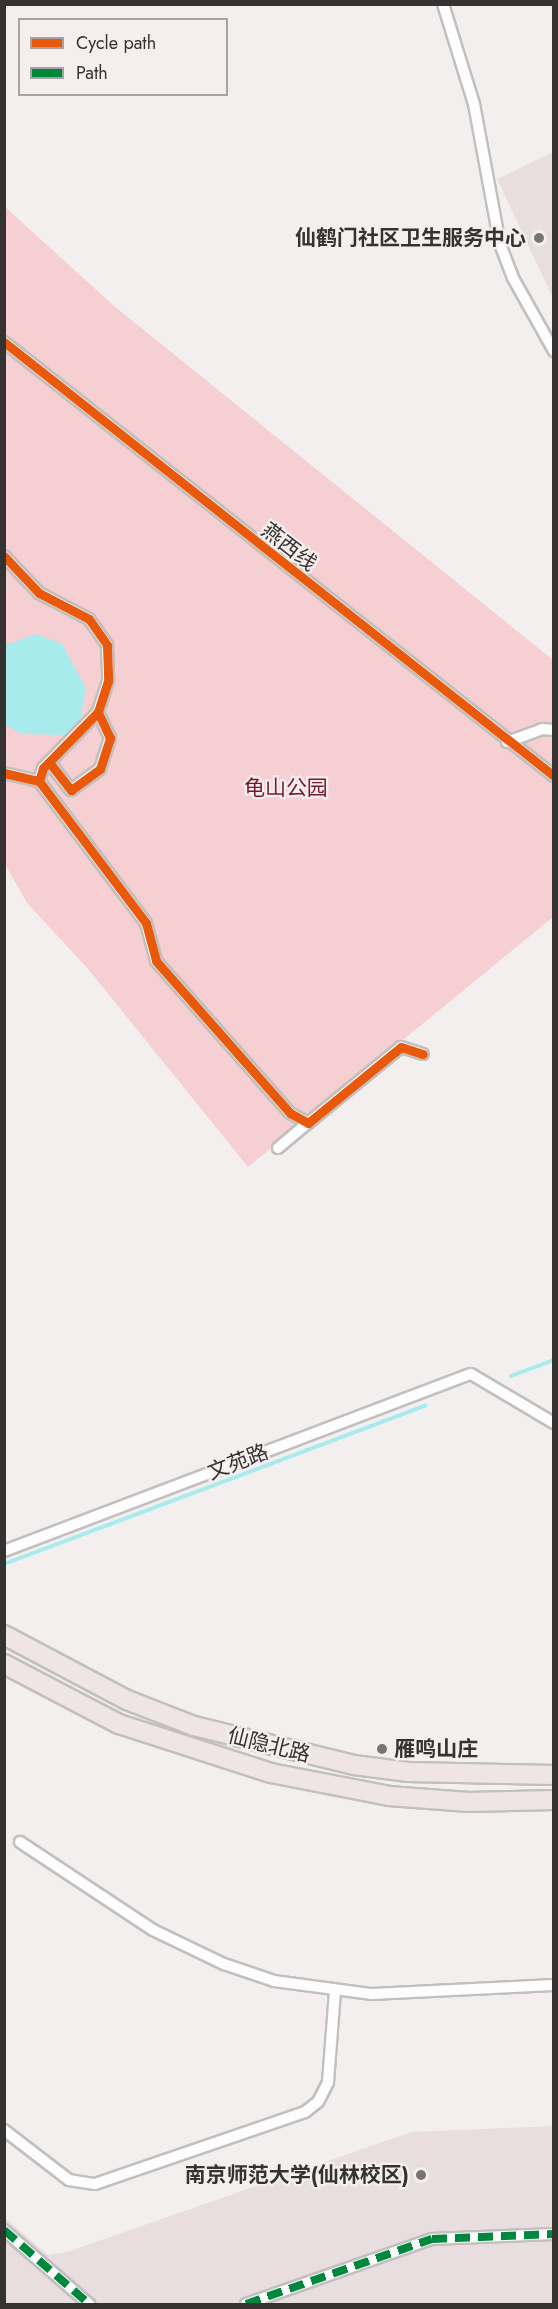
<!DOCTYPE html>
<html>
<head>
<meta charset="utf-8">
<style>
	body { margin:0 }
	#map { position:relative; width:558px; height:2309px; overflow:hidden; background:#f4efef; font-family:Jost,"Noto Sans SC",sans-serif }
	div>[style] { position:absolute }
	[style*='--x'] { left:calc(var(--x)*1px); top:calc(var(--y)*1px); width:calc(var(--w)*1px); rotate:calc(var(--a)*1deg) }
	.built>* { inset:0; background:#e9dedf }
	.green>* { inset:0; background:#f5cfd1 }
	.water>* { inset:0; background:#a7ebed }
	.stream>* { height:4px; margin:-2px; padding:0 2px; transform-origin:2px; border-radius:2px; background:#a7ebed }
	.roads { filter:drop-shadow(2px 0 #c2bfbf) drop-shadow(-2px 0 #c2bfbf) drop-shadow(0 2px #c2bfbf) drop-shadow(0 -2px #c2bfbf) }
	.street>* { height:10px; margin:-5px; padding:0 5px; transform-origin:5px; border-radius:5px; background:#fdfdfd }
	.primary>* { height:18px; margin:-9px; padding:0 9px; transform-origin:9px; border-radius:9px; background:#f0e5e6 }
	.quiet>* { height:8px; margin-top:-4px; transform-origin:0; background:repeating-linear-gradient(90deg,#00873e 0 15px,transparent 0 23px) }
	.cycleway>* { height:9px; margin:-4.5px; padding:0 4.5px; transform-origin:4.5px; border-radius:4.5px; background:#e8590c }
	.dots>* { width:16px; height:16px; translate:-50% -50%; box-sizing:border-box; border:3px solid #f5eeee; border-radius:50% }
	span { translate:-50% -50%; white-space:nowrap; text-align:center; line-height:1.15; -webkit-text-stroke:4.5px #f5eeee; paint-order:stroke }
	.poi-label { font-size:21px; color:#353232; font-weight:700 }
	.right { translate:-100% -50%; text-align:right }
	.left { translate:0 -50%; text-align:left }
	.street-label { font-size:21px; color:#353232 }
	.park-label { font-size:21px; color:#741a2c }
	.frame { position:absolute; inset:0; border:6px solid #353232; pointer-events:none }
	.legend { position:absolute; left:18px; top:18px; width:210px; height:78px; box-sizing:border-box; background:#f5eeee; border:2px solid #a8a3a3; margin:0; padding:8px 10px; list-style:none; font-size:18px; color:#353232 }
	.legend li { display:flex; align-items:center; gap:12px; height:30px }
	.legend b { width:30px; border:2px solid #a8a3a3 }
</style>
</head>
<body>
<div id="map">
	<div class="built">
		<i style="clip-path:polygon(553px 152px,553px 298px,497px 179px)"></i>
		<i style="clip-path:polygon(553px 2126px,553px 2304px,5px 2304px,4px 2217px,48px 2255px,67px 2252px,411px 2132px)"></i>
	</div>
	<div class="green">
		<i style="clip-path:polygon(4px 206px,114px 306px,553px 660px,553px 917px,248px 1167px,89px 970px,27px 903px,5px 864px)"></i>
	</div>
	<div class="water">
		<i style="clip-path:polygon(37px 634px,62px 644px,86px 688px,80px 722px,66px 735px,22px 734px,5px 725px,5px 645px)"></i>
	</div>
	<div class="stream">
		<i style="--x:511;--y:1376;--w:46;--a:-20.4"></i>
		<i style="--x:4;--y:1564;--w:450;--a:-20.6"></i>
	</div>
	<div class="roads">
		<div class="street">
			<i style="--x:443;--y:4;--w:105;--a:72.8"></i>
			<i style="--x:474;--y:104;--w:142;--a:79.5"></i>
			<i style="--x:500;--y:244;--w:36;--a:69"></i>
			<i style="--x:513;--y:278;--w:84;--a:60.7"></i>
			<i style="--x:4;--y:342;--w:701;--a:38.28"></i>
			<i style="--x:4;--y:556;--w:51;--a:46.6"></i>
			<i style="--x:39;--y:593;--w:56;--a:27.5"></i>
			<i style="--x:89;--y:619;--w:32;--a:55"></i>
			<i style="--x:107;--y:645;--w:36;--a:88"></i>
			<i style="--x:108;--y:681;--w:33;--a:108"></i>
			<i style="--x:98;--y:712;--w:78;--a:134.5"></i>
			<i style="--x:43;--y:768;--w:14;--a:107"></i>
			<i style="--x:507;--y:742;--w:37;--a:-20"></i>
			<i style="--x:542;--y:729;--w:12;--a:5"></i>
			<i style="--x:49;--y:762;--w:36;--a:52"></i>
			<i style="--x:71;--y:790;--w:36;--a:-36"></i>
			<i style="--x:100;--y:769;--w:33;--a:-72"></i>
			<i style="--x:110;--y:738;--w:29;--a:-115"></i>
			<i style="--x:4;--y:773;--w:36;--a:13"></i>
			<i style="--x:39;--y:781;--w:178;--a:53"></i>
			<i style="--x:146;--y:923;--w:39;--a:75"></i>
			<i style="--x:156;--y:961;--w:203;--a:48.6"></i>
			<i style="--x:290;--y:1113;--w:21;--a:29"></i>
			<i style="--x:308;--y:1123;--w:120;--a:-39.3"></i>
			<i style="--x:401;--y:1047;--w:23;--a:18"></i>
			<i style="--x:278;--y:1148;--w:39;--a:-40"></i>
			<i style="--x:4;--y:1551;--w:499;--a:-20.8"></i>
			<i style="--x:471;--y:1374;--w:96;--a:30.6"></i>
			<i style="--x:20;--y:1842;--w:159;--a:33.5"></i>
			<i style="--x:153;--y:1930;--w:79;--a:25.6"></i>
			<i style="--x:224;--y:1964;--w:53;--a:18.8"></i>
			<i style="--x:274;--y:1981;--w:99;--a:7.6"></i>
			<i style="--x:372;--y:1994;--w:182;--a:-2.8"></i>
			<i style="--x:4;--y:2130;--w:82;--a:37.6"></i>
			<i style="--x:69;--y:2180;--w:26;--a:9"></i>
			<i style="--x:95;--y:2184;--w:222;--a:-18.9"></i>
			<i style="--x:305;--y:2112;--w:16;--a:-38"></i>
			<i style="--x:318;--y:2102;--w:22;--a:-63"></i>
			<i style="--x:328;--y:2082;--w:90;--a:-85.6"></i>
			<i style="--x:4;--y:2230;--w:113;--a:41"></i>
			<i style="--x:246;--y:2304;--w:197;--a:-19.3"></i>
			<i style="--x:432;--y:2239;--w:122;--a:-2.3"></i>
		</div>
		<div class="primary">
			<i style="--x:4;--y:1635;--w:139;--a:27.9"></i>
			<i style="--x:127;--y:1700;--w:72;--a:21.2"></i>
			<i style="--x:194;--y:1726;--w:165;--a:13.7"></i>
			<i style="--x:354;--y:1765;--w:55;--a:7.3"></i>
			<i style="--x:409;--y:1772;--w:145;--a:1.2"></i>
			<i style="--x:4;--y:1664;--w:130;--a:27.6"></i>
			<i style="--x:119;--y:1724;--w:160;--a:17.9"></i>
			<i style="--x:271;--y:1773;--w:120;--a:11"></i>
			<i style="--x:389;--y:1796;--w:80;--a:4.3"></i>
			<i style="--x:469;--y:1802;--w:85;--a:-1.3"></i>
		</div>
	</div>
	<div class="quiet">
		<i style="--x:4;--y:2230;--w:113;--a:41"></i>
		<i style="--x:246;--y:2304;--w:197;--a:-19.3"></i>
		<i style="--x:432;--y:2239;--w:122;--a:-2.3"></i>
	</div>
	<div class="cycleway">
		<i style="--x:4;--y:342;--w:701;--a:38.28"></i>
		<i style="--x:4;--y:556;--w:51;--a:46.6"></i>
		<i style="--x:39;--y:593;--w:56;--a:27.5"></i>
		<i style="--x:89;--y:619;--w:32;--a:55"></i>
		<i style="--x:107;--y:645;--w:36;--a:88"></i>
		<i style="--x:108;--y:681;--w:33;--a:108"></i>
		<i style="--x:98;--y:712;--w:78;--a:134.5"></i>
		<i style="--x:43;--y:768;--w:14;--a:107"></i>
		<i style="--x:49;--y:762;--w:36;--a:52"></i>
		<i style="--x:71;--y:790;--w:36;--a:-36"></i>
		<i style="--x:100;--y:769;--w:33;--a:-72"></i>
		<i style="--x:110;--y:738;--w:29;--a:-115"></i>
		<i style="--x:4;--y:773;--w:36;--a:13"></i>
		<i style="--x:39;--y:781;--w:178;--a:53"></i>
		<i style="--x:146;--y:923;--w:39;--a:75"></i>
		<i style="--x:156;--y:961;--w:203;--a:48.6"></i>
		<i style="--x:290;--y:1113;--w:21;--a:29"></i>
		<i style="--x:308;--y:1123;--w:120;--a:-39.3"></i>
		<i style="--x:401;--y:1047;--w:23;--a:18"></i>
	</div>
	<div class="dots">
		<i style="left:539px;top:238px;background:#787474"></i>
		<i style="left:382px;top:1749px;background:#787474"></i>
		<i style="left:421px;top:2175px;background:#787474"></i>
	</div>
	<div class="poi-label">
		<span class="right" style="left:526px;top:238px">仙鹤门社区卫生服务中心</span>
		<span class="left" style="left:394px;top:1749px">雁鸣山庄</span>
		<span class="right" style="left:409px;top:2175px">南京师范大学(仙林校区)</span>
	</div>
	<div class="street-label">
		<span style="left:289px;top:547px;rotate:38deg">燕西线</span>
		<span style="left:238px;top:1462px;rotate:-21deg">文苑路</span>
		<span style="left:269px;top:1745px;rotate:14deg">仙隐北路</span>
	</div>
	<div class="park-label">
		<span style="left:286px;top:788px">龟山公园</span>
	</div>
	<div class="frame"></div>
	<ul class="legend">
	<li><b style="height:8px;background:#e8590c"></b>Cycle path</li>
	<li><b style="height:8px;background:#00873e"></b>Path</li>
	</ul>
</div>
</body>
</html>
